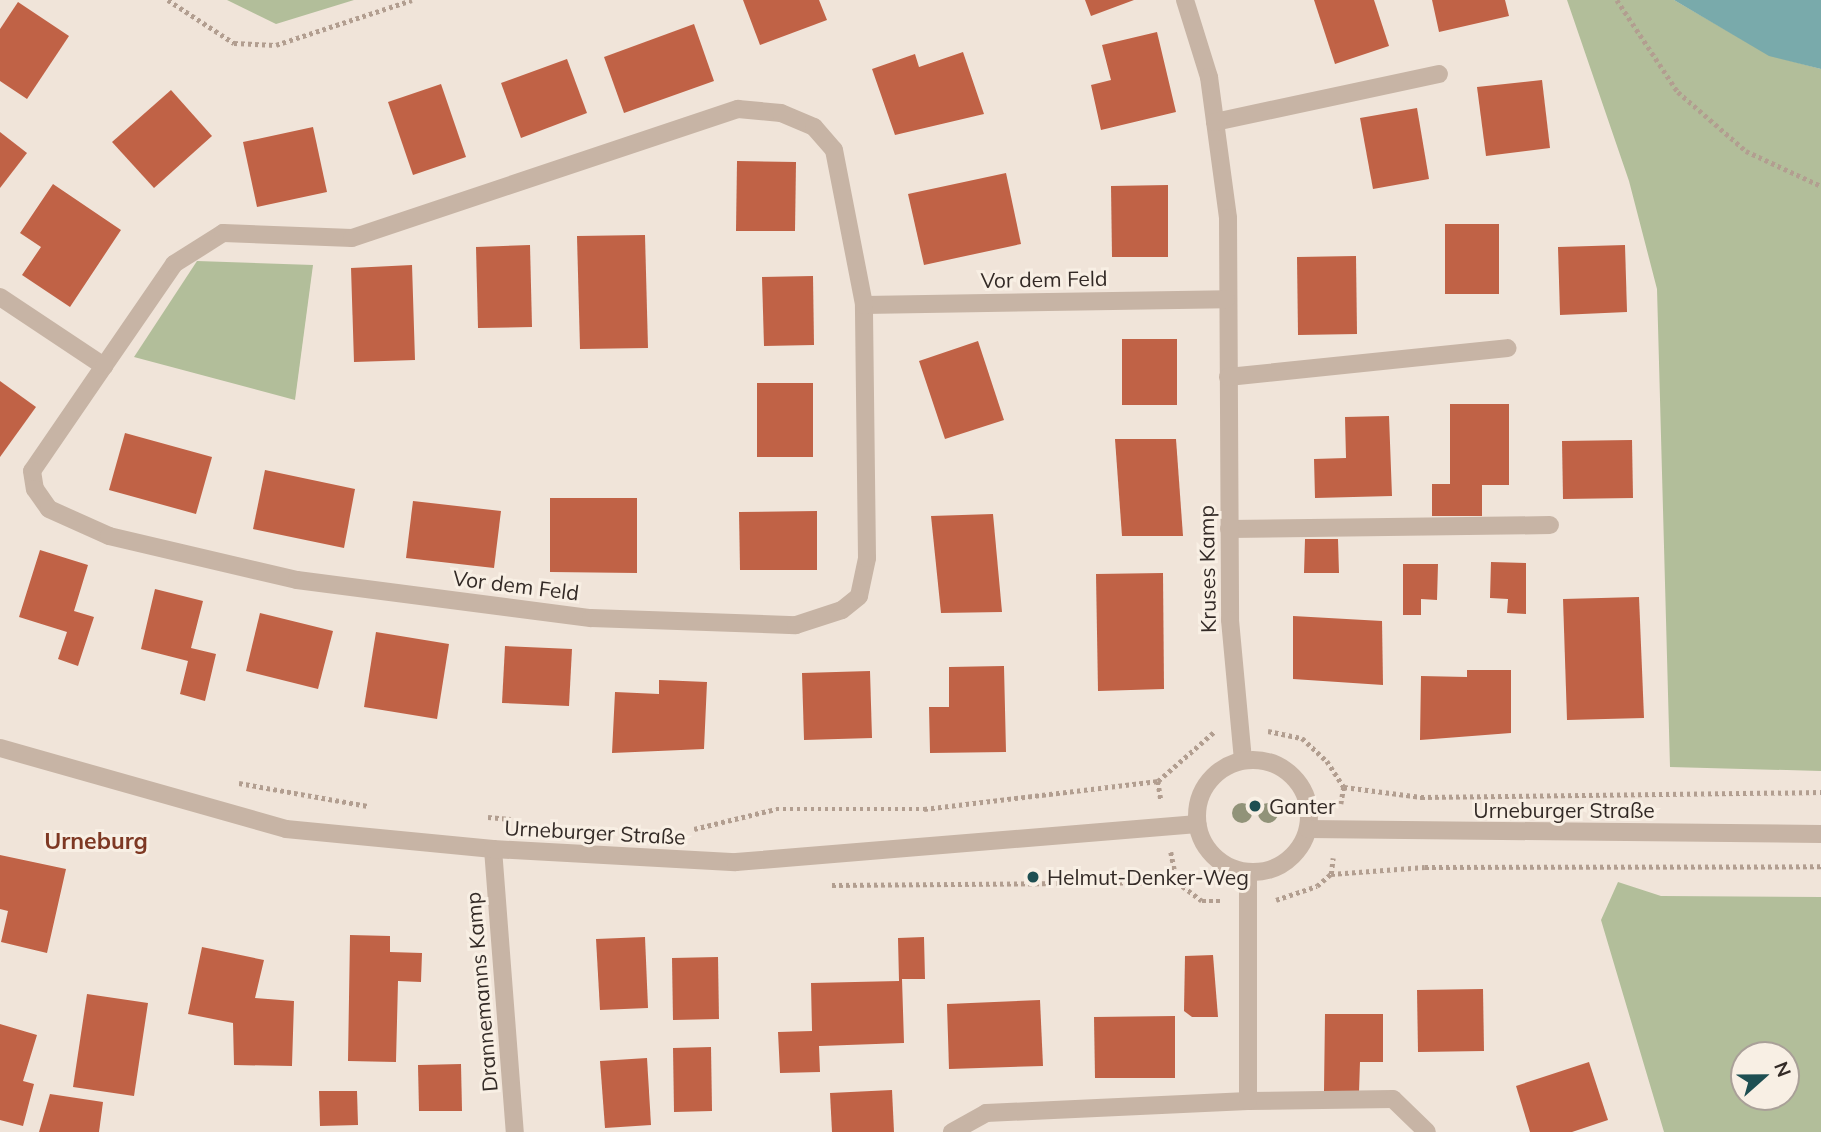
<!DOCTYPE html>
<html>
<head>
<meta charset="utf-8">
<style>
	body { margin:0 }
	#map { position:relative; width:1821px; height:1132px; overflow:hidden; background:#f0e4d9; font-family:Mulish,sans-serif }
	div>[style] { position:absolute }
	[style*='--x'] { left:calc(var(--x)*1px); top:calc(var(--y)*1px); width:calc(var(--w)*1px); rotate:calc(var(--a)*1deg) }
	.green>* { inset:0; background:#b2be9a }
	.water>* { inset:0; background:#79aaab }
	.building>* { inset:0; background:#c06246 }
	.path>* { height:4.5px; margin-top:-2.25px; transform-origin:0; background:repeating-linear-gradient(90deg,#b29e90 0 3.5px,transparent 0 7px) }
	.service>* { height:18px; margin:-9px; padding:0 9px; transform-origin:9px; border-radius:9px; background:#c7b4a5 }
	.minor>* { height:18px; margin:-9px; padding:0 9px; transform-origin:9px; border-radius:9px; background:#c7b4a5 }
	.tertiary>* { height:18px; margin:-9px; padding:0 9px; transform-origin:9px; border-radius:9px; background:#c7b4a5 }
	.tertiary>.ring { margin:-9px; padding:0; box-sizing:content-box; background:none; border:18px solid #c7b4a5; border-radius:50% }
	.trees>* { width:20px; height:20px; margin:-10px; border-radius:50%; background:#919379 }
	.dots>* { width:19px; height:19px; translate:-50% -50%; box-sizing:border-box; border:4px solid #f8efe4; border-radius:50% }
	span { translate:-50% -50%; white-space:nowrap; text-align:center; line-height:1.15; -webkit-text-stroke:6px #f8efe4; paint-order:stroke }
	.street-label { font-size:21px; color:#332a26 }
	.poi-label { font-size:21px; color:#332a26 }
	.left { translate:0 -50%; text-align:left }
	.neighbourhood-label { font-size:23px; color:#7e3823; font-weight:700 }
	.north { position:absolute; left:1730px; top:1041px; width:70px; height:70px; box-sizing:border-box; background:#f8efe4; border:2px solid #a9a098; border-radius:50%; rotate:69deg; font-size:19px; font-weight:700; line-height:28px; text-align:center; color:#332a26 }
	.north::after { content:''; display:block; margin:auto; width:24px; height:32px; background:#1e4f52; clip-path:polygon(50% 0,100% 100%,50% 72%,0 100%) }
</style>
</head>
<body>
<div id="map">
	<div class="green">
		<i style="clip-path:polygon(227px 0,354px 0,276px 24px)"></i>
		<i style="clip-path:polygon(1567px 0,1674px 0,1769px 55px,1821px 69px,1821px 771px,1670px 767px,1657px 289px,1629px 181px)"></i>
		<i style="clip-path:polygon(197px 261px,313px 265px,295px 400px,134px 357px)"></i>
		<i style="clip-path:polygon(evenodd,1618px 882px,1661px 896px,1821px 897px,1821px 1132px,1664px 1132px,1601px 920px,1618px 882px,1744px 1055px,1786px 1055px,1786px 1097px,1744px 1097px,1744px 1055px)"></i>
	</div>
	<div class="water">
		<i style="clip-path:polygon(1674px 0,1821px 0,1821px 69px,1769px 56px)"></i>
	</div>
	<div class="building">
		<i style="clip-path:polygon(743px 0,819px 0,827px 20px,760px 45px)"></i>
		<i style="clip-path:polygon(1085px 0,1134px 0,1091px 16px)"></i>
		<i style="clip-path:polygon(1314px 0,1374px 0,1389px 46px,1335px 64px)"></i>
		<i style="clip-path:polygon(1432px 0,1505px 0,1509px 16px,1439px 32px)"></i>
		<i style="clip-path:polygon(18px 2px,69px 36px,27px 99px,0 81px,0 29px)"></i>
		<i style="clip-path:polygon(694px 24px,714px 81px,624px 113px,604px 57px)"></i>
		<i style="clip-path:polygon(1157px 32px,1176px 112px,1101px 130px,1091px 85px,1111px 80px,1102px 45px)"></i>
		<i style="clip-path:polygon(963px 52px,984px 114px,895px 135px,872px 69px,915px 54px,919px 67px)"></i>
		<i style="clip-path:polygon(567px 59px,587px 113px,521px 138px,501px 83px)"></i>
		<i style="clip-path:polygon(1542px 80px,1550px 148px,1486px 156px,1477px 87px)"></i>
		<i style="clip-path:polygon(441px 84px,466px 157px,413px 175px,388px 102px)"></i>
		<i style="clip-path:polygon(171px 90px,212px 136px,154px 188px,112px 142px)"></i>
		<i style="clip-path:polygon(1417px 108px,1429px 179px,1373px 189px,1360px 118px)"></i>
		<i style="clip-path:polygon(313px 127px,327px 192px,257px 207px,243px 142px)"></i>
		<i style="clip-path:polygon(0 132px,27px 153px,0 188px)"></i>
		<i style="clip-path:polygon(737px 161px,796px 162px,795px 231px,736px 231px)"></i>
		<i style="clip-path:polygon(1006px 173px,1021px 244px,924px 265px,908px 194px)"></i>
		<i style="clip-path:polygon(53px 184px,121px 230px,70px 307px,22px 275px,41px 247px,20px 233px)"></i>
		<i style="clip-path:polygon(1168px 185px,1168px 257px,1112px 257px,1111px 186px)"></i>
		<i style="clip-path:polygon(1445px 224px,1499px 224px,1499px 294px,1445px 294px)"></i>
		<i style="clip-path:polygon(645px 235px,648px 348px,580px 349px,577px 236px)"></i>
		<i style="clip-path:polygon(530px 245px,532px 327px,478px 328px,476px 247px)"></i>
		<i style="clip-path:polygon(1625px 245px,1627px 312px,1560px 315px,1558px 247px)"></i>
		<i style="clip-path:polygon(1356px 256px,1357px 334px,1298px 335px,1297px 257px)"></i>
		<i style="clip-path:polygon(412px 265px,415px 360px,354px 362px,351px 268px)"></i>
		<i style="clip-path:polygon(813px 276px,814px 345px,764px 346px,762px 277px)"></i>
		<i style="clip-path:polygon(1122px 339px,1177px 339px,1177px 405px,1122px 405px)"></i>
		<i style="clip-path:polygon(978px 341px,1004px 420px,945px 439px,919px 361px)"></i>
		<i style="clip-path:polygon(0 381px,36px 407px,0 457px)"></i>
		<i style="clip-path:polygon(757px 383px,813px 383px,813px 457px,757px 457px)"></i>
		<i style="clip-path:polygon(1450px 404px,1509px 404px,1509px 485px,1482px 485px,1482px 516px,1432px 516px,1432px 484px,1450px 484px)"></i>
		<i style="clip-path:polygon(1389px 416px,1392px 496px,1315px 498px,1314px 459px,1346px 458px,1345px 417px)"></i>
		<i style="clip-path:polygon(125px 433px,212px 457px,196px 514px,109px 490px)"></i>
		<i style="clip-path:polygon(1115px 439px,1176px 439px,1183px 536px,1122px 536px)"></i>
		<i style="clip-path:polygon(1632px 440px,1633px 498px,1563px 499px,1562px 441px)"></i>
		<i style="clip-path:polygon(265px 470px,355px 489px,344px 548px,253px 529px)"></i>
		<i style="clip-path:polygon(550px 498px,637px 498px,637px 573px,550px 572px)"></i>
		<i style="clip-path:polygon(413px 501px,501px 511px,494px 568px,406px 558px)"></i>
		<i style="clip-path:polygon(817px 511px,817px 570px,740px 570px,739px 512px)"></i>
		<i style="clip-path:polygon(993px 514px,1002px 612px,941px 613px,931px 516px)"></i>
		<i style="clip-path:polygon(1305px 539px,1338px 539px,1339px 573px,1304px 573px)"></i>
		<i style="clip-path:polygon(40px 550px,88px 565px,74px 611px,94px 617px,78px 666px,58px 659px,67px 632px,19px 617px)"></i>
		<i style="clip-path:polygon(1491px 562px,1526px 563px,1526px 614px,1507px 613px,1508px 599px,1490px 598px)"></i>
		<i style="clip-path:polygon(1403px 564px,1438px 564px,1437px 600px,1421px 599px,1421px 615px,1403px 615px)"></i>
		<i style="clip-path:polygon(1163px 573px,1164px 689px,1098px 691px,1096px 574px)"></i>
		<i style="clip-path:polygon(155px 589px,203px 601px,191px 648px,216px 654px,205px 701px,180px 694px,188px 661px,141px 649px)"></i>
		<i style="clip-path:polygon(1639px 597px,1644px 718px,1567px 720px,1563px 599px)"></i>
		<i style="clip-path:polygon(260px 613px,333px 631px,318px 689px,246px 671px)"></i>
		<i style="clip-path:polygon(1293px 616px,1382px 621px,1383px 685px,1293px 679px)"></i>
		<i style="clip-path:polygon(376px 632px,449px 644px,437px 719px,364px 707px)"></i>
		<i style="clip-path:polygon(505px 646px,572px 649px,569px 706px,502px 703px)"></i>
		<i style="clip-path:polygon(1004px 666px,1006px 752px,930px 753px,929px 707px,949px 707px,949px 667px)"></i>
		<i style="clip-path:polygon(1467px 670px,1511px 670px,1511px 733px,1420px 740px,1421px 676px,1467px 677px)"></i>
		<i style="clip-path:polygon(870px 671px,872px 738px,804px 740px,802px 673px)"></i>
		<i style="clip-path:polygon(659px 680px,707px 682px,704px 749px,612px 753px,615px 692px,659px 694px)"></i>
		<i style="clip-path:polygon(0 855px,66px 869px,47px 953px,1px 942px,8px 911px,0 909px)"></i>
		<i style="clip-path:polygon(350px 935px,390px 936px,390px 952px,422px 953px,421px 982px,398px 981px,396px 1062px,348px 1061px)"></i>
		<i style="clip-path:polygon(645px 937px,648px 1008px,600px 1010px,596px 939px)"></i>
		<i style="clip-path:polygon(924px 937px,925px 979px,902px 979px,904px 1043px,819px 1046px,820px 1072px,780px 1073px,778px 1032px,812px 1031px,811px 983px,899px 981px,898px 938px)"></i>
		<i style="clip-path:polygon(202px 947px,264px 960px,255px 998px,294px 1001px,292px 1066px,234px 1065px,233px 1023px,188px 1014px)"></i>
		<i style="clip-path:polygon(1213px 955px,1218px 1017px,1192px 1017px,1184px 1011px,1185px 956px)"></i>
		<i style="clip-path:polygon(718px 957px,719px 1019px,673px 1020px,672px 958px)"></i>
		<i style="clip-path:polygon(1483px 989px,1484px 1051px,1418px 1052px,1417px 990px)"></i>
		<i style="clip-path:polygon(87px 994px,148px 1003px,134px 1096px,73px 1087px)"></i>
		<i style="clip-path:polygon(1040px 1000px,1043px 1066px,949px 1069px,947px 1004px)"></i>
		<i style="clip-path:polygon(1325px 1014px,1383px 1014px,1383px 1062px,1360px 1062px,1359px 1092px,1324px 1092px)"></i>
		<i style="clip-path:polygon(1175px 1016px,1175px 1078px,1095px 1078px,1094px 1017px)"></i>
		<i style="clip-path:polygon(0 1024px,37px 1035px,23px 1081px,34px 1084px,23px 1126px,0 1120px)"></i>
		<i style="clip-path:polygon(711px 1047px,712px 1111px,674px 1112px,673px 1048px)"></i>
		<i style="clip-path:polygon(647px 1058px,651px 1125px,605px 1128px,600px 1061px)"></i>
		<i style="clip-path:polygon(1589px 1062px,1608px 1120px,1572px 1132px,1530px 1132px,1516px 1086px)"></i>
		<i style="clip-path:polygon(461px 1064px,462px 1111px,419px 1111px,418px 1065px)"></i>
		<i style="clip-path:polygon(892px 1090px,894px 1132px,832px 1132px,830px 1093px)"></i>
		<i style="clip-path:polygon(319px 1091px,357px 1091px,358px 1125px,320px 1126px)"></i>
		<i style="clip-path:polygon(50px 1094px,103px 1102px,99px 1132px,39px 1132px)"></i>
	</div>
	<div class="path">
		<i style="--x:168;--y:0;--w:79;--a:33.1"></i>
		<i style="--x:234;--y:43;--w:42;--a:2.7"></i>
		<i style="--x:276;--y:45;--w:143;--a:-18.3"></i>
		<i style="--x:1617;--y:0;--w:110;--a:56.5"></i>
		<i style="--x:1678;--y:92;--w:90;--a:40.9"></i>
		<i style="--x:1746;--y:151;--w:83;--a:25"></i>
		<i style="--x:1268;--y:731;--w:35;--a:12"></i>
		<i style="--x:1302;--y:738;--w:34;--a:43"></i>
		<i style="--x:1327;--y:761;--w:31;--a:57"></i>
		<i style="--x:1344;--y:787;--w:17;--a:100"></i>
		<i style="--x:1158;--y:781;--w:18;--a:81"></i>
		<i style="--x:239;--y:783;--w:131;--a:10.1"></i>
		<i style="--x:1344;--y:787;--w:78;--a:7.4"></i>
		<i style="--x:1421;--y:797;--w:400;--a:-0.7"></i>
		<i style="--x:488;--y:817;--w:23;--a:5"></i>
		<i style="--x:694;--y:829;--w:84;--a:-13.7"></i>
		<i style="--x:776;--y:809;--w:148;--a:0"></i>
		<i style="--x:924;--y:809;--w:236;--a:-6.8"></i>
		<i style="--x:1158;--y:781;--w:74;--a:-41.2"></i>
		<i style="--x:1171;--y:852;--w:31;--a:79"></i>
		<i style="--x:1177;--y:882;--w:31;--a:37"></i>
		<i style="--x:1202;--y:901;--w:20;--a:0"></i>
		<i style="--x:1331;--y:874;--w:16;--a:-83"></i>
		<i style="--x:832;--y:885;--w:345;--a:-0.5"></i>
		<i style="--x:1276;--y:900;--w:43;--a:-18.9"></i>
		<i style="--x:1317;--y:886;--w:18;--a:-41"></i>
		<i style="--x:1331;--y:874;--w:94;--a:-4.3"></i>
		<i style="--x:1425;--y:867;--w:396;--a:-0.1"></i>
	</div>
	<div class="service">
		<i style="--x:1229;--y:529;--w:321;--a:-0.7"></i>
	</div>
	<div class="minor">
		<i style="--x:1185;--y:0;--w:81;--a:72.7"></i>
		<i style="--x:1209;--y:77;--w:142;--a:82.3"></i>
		<i style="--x:1228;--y:218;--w:402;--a:89.7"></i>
		<i style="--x:1230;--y:620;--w:141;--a:84.7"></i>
		<i style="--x:1215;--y:122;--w:229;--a:-12.1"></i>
		<i style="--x:0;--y:297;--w:125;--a:33.6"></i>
		<i style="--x:104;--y:366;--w:127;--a:124.4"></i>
		<i style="--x:32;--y:471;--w:18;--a:81"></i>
		<i style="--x:35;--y:489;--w:24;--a:55"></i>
		<i style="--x:49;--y:509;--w:66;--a:24.2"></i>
		<i style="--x:109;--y:536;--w:193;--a:13.2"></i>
		<i style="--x:297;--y:580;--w:296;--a:7.4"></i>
		<i style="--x:591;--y:618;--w:205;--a:2"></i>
		<i style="--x:796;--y:625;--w:48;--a:-18.1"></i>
		<i style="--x:842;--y:610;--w:22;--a:-39"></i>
		<i style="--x:859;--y:596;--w:39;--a:-78"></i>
		<i style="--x:867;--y:558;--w:253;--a:-90.7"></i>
		<i style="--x:864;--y:305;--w:362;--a:-0.9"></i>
		<i style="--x:104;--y:366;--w:124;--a:-55.5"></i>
		<i style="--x:174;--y:264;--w:58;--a:-32.3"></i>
		<i style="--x:223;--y:233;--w:129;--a:2.2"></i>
		<i style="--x:352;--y:238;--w:407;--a:-18.5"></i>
		<i style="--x:738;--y:109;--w:43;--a:5.3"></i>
		<i style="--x:781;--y:113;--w:36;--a:23"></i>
		<i style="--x:814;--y:127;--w:30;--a:49"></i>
		<i style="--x:834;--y:150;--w:158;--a:79"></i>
		<i style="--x:1228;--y:377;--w:281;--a:-5.9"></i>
		<i style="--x:493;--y:849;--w:284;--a:85.6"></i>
		<i style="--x:1248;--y:1101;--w:145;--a:-0.8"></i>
		<i style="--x:1393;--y:1099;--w:47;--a:44.1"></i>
		<i style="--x:952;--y:1132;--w:39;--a:-29"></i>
		<i style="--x:986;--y:1113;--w:262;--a:-2.6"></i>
		<i style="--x:1248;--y:1101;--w:229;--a:-90"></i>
	</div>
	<div class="tertiary">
		<i style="--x:0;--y:748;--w:297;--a:15.8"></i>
		<i style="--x:286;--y:829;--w:208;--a:5.5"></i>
		<i style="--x:493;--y:849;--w:243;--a:3.1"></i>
		<i style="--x:736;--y:862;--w:463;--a:-4.7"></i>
		<i class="ring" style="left:1197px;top:760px;width:94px;height:94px"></i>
		<i style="--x:1308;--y:829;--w:513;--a:0.56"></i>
	</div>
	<div class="trees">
		<i style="left:1242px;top:813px"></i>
		<i style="left:1268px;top:813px"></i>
	</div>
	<div class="dots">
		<i style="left:1255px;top:806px;background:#1e4f52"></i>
		<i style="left:1033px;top:877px;background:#1e4f52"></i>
	</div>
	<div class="street-label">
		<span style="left:1044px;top:279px;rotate:-1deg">Vor dem Feld</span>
		<span style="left:1207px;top:569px;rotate:-91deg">Kruses Kamp</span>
		<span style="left:516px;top:585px;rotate:7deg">Vor dem Feld</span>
		<span style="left:1564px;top:810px">Urneburger Straße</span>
		<span style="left:595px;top:832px;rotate:3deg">Urneburger Straße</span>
		<span style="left:481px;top:992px;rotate:-95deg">Drannemanns Kamp</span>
	</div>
	<div class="poi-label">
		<span class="left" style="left:1269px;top:806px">Ganter</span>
		<span class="left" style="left:1047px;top:877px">Helmut-Denker-Weg</span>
	</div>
	<div class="neighbourhood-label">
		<span style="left:96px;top:841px">Urneburg</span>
	</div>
	<div class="north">N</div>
</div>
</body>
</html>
